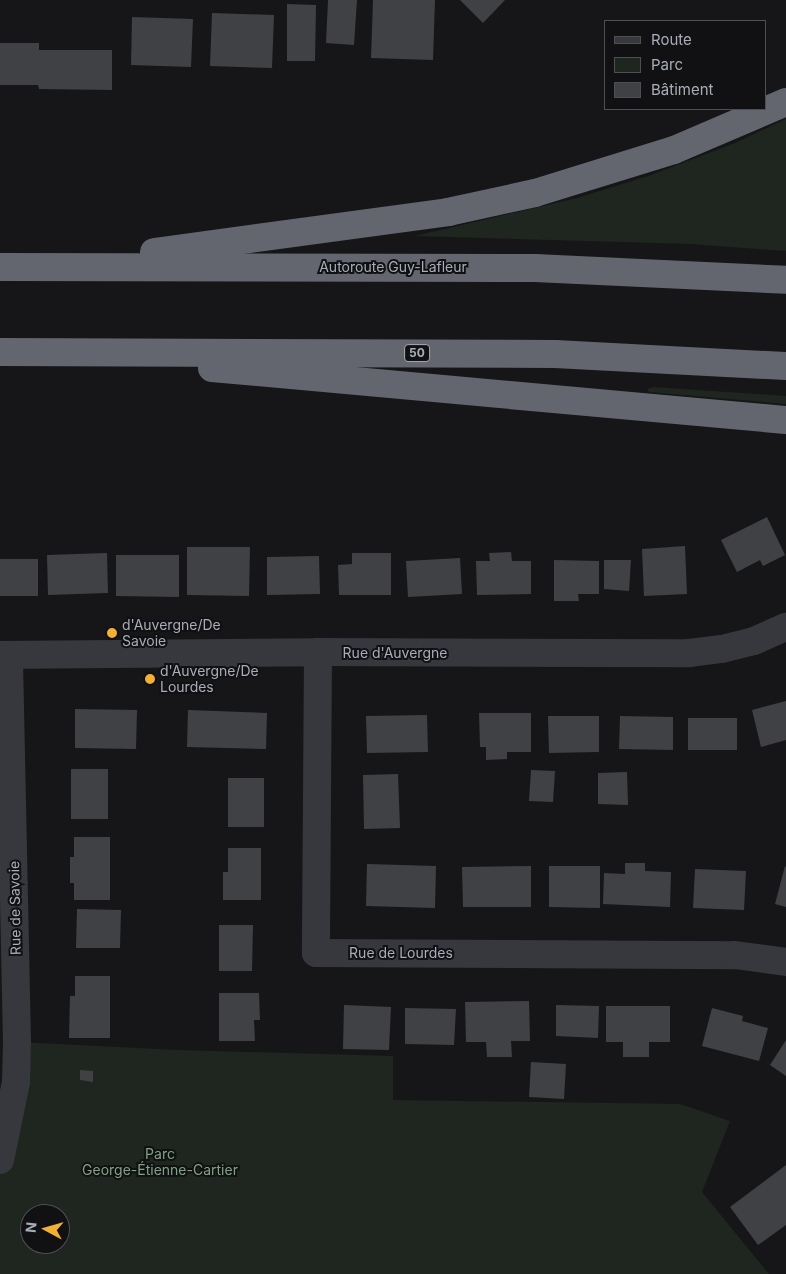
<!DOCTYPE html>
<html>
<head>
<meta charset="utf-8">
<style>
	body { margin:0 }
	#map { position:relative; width:786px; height:1274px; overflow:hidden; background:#161618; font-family:Inter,sans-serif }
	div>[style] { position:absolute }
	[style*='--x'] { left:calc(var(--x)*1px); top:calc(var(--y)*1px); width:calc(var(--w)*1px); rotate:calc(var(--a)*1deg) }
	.green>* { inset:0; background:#1e261f }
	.building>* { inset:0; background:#404145 }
	.street>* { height:28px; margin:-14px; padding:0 14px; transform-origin:14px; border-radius:14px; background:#37383d }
	.highway>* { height:28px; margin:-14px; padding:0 14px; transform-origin:14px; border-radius:14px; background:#63666e }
	.dots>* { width:14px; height:14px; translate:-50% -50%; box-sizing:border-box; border:2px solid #111113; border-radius:50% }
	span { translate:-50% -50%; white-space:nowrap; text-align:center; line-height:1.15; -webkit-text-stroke:4px #111113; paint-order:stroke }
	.shield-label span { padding:1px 4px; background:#111113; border:1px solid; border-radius:4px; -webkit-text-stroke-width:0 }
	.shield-label { font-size:12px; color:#a8adb8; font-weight:700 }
	.street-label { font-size:14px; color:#a8adb8 }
	.poi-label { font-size:14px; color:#a8adb8 }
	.left { translate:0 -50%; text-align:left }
	.park-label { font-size:14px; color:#7fa381 }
	.legend { position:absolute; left:604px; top:20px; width:162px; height:90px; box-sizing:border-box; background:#111113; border:1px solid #4d4f55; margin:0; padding:6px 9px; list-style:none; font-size:15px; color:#a8adb8 }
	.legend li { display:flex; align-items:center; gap:10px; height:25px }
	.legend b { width:25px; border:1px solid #4d4f55 }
	.north { position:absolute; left:20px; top:1204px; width:50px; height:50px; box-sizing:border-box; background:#111113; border:1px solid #4d4f55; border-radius:50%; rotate:276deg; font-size:14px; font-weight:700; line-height:20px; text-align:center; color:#a8adb8 }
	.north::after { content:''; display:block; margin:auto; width:18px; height:22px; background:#f2b134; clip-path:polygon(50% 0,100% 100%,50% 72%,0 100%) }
</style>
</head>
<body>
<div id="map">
	<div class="green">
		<i style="clip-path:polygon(786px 119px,786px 251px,691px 244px,415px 236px,577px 198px,651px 175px,735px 143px)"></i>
		<i style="clip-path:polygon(654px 387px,786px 396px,786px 404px,649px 392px,647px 389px)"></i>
		<i style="clip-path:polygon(evenodd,17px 1042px,178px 1050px,393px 1056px,393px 1100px,680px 1104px,730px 1121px,702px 1192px,769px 1274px,0 1274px,0 1160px,17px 1042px,30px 1214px,60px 1214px,60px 1244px,30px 1244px,30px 1214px)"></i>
	</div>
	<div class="building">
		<i style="clip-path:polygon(328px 0,357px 0,354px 45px,326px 43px)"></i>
		<i style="clip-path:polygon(373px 0,435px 0,433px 60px,371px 58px)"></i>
		<i style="clip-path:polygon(460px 0,505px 0,483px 23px)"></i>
		<i style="clip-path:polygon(287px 4px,316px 5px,315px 61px,287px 61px)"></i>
		<i style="clip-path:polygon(212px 13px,274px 15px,272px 68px,210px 66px)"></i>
		<i style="clip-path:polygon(132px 17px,193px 19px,191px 67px,131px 65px)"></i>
		<i style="clip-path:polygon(0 43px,39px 43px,39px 50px,112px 50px,112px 90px,39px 89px,38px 85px,0 85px)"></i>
		<i style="clip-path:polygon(767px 517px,785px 555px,763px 566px,760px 560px,737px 572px,721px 540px)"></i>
		<i style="clip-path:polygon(685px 546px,687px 594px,644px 596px,642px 549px)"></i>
		<i style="clip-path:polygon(187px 547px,250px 547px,249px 596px,187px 595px)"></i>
		<i style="clip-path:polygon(511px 552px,512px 561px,531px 561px,531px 594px,477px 595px,476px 561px,490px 561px,489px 553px)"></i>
		<i style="clip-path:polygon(107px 553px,108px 593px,48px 595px,47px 555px)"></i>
		<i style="clip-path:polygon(352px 553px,391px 553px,391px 595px,339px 595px,338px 565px,352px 564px)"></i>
		<i style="clip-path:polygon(116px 555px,179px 555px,179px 597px,116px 596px)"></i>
		<i style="clip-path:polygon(319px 556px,320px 594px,267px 595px,267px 557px)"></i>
		<i style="clip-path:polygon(460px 558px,462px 594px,408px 597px,406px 561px)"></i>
		<i style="clip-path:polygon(0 559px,38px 559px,38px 596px,0 596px)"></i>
		<i style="clip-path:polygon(554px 560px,599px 561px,599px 594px,578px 594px,579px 601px,554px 601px)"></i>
		<i style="clip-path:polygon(604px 560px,631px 560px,629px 591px,604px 589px)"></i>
		<i style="clip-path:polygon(786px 701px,786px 740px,761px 747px,752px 710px)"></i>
		<i style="clip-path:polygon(75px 709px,137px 710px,136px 749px,75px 748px)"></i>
		<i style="clip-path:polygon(188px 710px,267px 713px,266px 749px,187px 747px)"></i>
		<i style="clip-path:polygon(479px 713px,531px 713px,531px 752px,507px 752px,507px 759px,486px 760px,486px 747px,480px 747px)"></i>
		<i style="clip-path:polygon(427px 715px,428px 752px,367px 753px,366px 716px)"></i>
		<i style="clip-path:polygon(548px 716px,599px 716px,599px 752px,549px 753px)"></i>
		<i style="clip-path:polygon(620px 716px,673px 717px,673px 750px,619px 749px)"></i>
		<i style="clip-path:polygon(688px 718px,737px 718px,737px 750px,688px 750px)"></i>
		<i style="clip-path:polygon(71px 769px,108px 769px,108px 819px,71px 819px)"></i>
		<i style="clip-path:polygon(531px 770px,555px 771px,553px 802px,529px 801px)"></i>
		<i style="clip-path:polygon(627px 772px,628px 805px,598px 804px,598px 773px)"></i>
		<i style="clip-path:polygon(398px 774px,400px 828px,364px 829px,363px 775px)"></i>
		<i style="clip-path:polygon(228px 778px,264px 778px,264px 827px,228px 827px)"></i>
		<i style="clip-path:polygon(74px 837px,110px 837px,110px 900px,74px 900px,74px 883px,70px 883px,70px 857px,74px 857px)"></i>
		<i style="clip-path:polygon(228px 848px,261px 848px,261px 900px,223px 900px,223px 872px,228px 872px)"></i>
		<i style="clip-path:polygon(625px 863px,645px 863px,645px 871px,671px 872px,670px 907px,603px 904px,604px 873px,625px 874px)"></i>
		<i style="clip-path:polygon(367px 864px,436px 866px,435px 908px,366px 906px)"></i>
		<i style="clip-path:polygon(531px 866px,531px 907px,463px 907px,462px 867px)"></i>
		<i style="clip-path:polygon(549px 866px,600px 866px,600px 908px,549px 907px)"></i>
		<i style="clip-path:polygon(785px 866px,786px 867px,786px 907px,775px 904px)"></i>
		<i style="clip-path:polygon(695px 869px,746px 871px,744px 910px,693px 908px)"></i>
		<i style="clip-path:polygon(77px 909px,121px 910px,120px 948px,76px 948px)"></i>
		<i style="clip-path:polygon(219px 925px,253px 925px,252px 971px,219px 971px)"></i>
		<i style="clip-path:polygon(75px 976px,110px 976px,110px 1038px,69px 1038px,70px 996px,75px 996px)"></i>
		<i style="clip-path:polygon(219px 993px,259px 993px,260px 1020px,254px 1020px,255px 1041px,219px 1041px)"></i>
		<i style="clip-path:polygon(529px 1001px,530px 1041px,511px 1041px,512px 1057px,487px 1057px,486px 1042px,466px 1042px,465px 1002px)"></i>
		<i style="clip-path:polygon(344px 1005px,391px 1007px,389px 1050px,343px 1049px)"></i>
		<i style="clip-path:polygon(556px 1005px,599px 1006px,598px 1038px,556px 1036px)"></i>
		<i style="clip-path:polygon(606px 1006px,670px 1006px,670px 1042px,649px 1042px,649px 1057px,623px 1057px,623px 1042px,606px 1042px)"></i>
		<i style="clip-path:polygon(405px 1008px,456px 1009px,454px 1045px,405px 1044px)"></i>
		<i style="clip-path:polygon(712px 1008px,743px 1016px,742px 1021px,768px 1028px,759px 1061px,702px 1046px)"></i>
		<i style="clip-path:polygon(786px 1040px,786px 1076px,770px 1065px)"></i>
		<i style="clip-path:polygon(531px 1062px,566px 1064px,564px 1099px,529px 1097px)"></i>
		<i style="clip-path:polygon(80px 1070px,93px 1071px,93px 1082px,80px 1080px)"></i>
		<i style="clip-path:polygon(786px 1165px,786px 1225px,758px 1245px,730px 1207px)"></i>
	</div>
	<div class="street">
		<i style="--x:318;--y:652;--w:301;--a:90.4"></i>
		<i style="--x:316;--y:953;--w:419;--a:0.3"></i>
		<i style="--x:735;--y:955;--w:51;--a:7.8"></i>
		<i style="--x:0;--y:655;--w:318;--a:-0.5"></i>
		<i style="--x:318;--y:652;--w:371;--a:0.2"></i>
		<i style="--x:689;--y:653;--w:33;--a:-7"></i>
		<i style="--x:722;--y:649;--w:33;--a:-14"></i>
		<i style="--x:754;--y:641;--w:35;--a:-24"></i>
		<i style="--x:0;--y:1160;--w:80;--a:-78.4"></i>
		<i style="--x:16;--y:1082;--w:40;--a:-88.6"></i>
		<i style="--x:17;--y:1042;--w:387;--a:-91.2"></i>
	</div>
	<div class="highway">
		<i style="--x:154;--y:252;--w:297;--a:-7.7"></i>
		<i style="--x:448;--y:212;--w:89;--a:-12.3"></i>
		<i style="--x:535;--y:193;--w:145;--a:-17.2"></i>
		<i style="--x:674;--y:150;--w:122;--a:-23.2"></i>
		<i style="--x:0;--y:267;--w:535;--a:0.11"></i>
		<i style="--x:535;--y:268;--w:251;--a:2.7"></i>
		<i style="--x:0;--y:352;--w:555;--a:0.21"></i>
		<i style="--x:555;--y:354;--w:231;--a:3"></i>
		<i style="--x:212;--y:368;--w:576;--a:5.18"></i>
	</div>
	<div class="dots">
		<i style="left:112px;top:633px;background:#f2b134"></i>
		<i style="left:150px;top:679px;background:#f2b134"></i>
	</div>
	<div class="shield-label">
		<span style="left:417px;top:353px">50</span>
	</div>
	<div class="street-label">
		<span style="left:393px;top:267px">Autoroute Guy-Lafleur</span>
		<span style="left:395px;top:653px">Rue d'Auvergne</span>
		<span style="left:15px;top:908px;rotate:-91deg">Rue de Savoie</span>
		<span style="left:401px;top:953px">Rue de Lourdes</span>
	</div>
	<div class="poi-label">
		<span class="left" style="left:122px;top:633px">d'Auvergne/De<br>Savoie</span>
		<span class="left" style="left:160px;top:679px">d'Auvergne/De<br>Lourdes</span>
	</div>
	<div class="park-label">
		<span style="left:160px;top:1162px">Parc<br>George-Étienne-Cartier</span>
	</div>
	<ul class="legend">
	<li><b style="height:6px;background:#37383d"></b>Route</li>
	<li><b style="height:14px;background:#1e261f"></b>Parc</li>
	<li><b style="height:14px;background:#404145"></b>Bâtiment</li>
	</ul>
	<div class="north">N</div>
</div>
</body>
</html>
